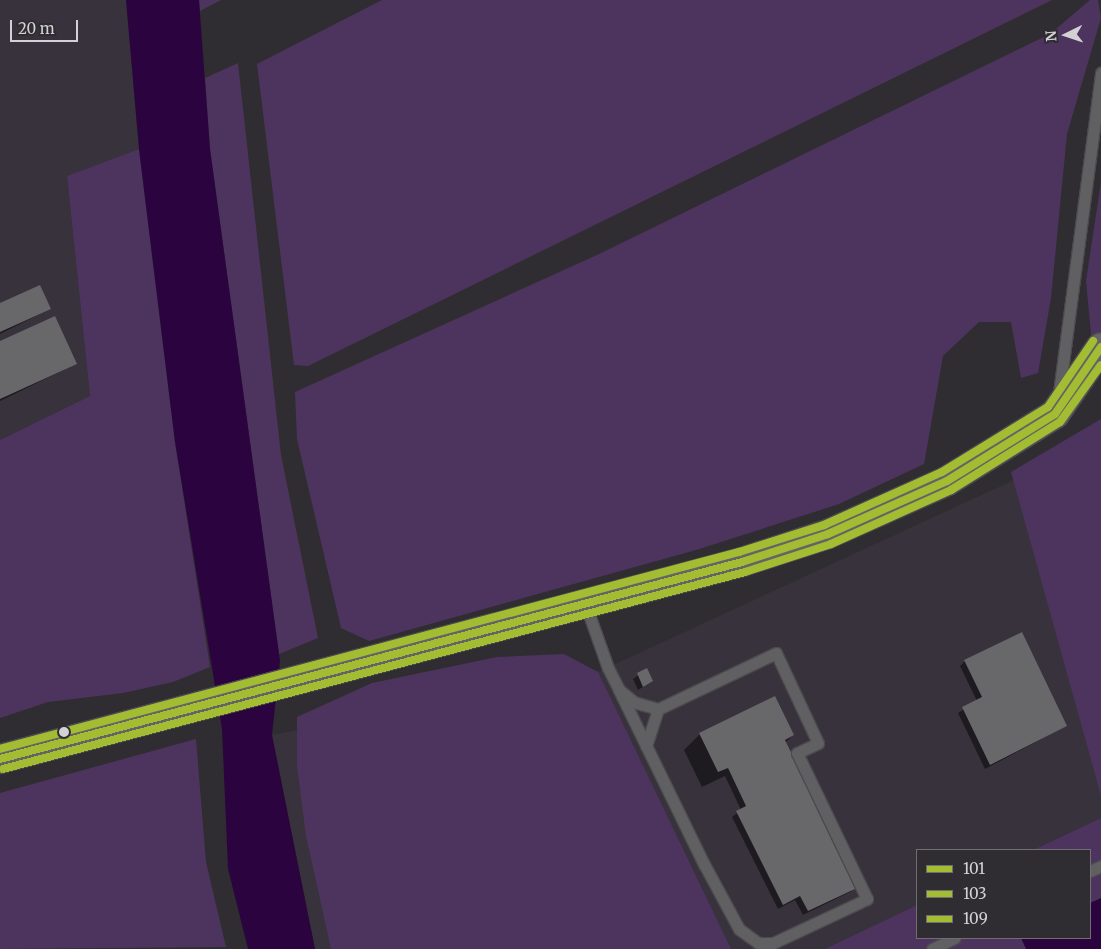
<!DOCTYPE html>
<html>
<head>
<meta charset="utf-8">
<style>
	body { margin:0 }
	#map { position:relative; width:1101px; height:949px; overflow:hidden; background:#2f2d31; font-family:Merriweather,serif }
	div>[style] { position:absolute }
	[style*='--x'] { left:calc(var(--x)*1px); top:calc(var(--y)*1px); width:calc(var(--w)*1px); rotate:calc(var(--a)*1deg) }
	.built>* { inset:0; background:#38323c }
	.green>* { inset:0; background:#4d345e }
	.water>* { inset:0; background:#2b043f }
	.shadow>* { inset:0; background:#0007 }
	.building>* { inset:0; background:#68676a }
	.roads { filter:drop-shadow(1px 0 #4c4a4e) drop-shadow(-1px 0 #4c4a4e) drop-shadow(0 1px #4c4a4e) drop-shadow(0 -1px #4c4a4e) }
	.lane>* { height:11px; margin:-5.5px; padding:0 5.5px; transform-origin:5.5px; border-radius:5.5px; background:#605f61 }
	.secondary>* { height:28px; margin:-14px; padding:0 14px; transform-origin:14px; border-radius:14px; background:#656367 }
	.bus-1>* { height:8px; margin:-4px; padding:0 4px; transform-origin:4px; border-radius:4px; background:#a2bd31 }
	.bus-2>* { height:8px; margin:-4px; padding:0 4px; transform-origin:4px; border-radius:4px; background:#a2bd31 }
	.bus-3>* { height:8px; margin:-4px; padding:0 4px; transform-origin:4px; border-radius:4px; background:#a2bd31 }
	.dots>* { width:14px; height:14px; translate:-50% -50%; box-sizing:border-box; border:2px solid #2f2c32; border-radius:50% }
	span { translate:-50% -50%; white-space:nowrap; text-align:center; line-height:1.15; -webkit-text-stroke:5px #2f2c32; paint-order:stroke }
	.legend { position:absolute; left:916px; top:849px; width:175px; height:90px; box-sizing:border-box; background:#2f2c32; border:1px solid #716e73; margin:0; padding:6px 9px; list-style:none; font-size:15px; color:#d3d1d5 }
	.legend li { display:flex; align-items:center; gap:10px; height:25px }
	.legend b { width:25px; border:1px solid #716e73 }
	.north { position:absolute; left:1041px; top:10px; width:50px; height:50px; -webkit-text-stroke:4px #2f2c32; paint-order:stroke; rotate:266deg; font-size:14px; font-weight:700; line-height:20px; text-align:center; color:#d3d1d5 }
	.north::after { content:''; display:block; margin:auto; width:18px; height:22px; background:#d3d1d5; clip-path:polygon(50% 0,100% 100%,50% 72%,0 100%) }
	.scale { position:absolute; left:10px; top:20px; width:68px; height:22px; box-sizing:border-box; border:2px solid #d3d1d5; border-top:0; padding-left:6px; font-size:15px; line-height:18px; white-space:nowrap; color:#d3d1d5; -webkit-text-stroke:4px #2f2c32; paint-order:stroke }
</style>
</head>
<body>
<div id="map">
	<div class="built">
		<i style="clip-path:polygon(0 0,126px 0,139px 149px,67px 176px,90px 396px,0 440px)"></i>
		<i style="clip-path:polygon(1014px 480px,1101px 796px,1101px 818px,1033px 850px,917px 850px,917px 905px,825px 949px,315px 949px,272px 735px,598px 672px)"></i>
	</div>
	<div class="green">
		<i style="clip-path:polygon(199px 0,221px 0,200px 11px)"></i>
		<i style="clip-path:polygon(382px 0,1052px 0,308px 366px,294px 365px,257px 64px)"></i>
		<i style="clip-path:polygon(1090px 0,1098px 0,1101px 18px,1067px 134px,1051px 298px,1038px 373px,1021px 378px,1011px 322px,979px 322px,943px 356px,924px 464px,839px 504px,696px 550px,369px 641px,341px 628px,297px 439px,295px 392px,597px 255px,1050px 34px)"></i>
		<i style="clip-path:polygon(238px 63px,281px 455px,318px 638px,279px 654px,210px 149px,205px 78px)"></i>
		<i style="clip-path:polygon(139px 149px,175px 442px,210px 667px,173px 682px,123px 693px,48px 702px,0 718px,0 440px,90px 396px,67px 176px)"></i>
		<i style="clip-path:polygon(1101px 182px,1101px 332px,1092px 345px,1086px 281px)"></i>
		<i style="clip-path:polygon(1101px 419px,1101px 796px,1011px 472px)"></i>
		<i style="clip-path:polygon(564px 654px,598px 672px,731px 949px,331px 949px,306px 836px,297px 766px,297px 717px,372px 683px,497px 657px)"></i>
		<i style="clip-path:polygon(196px 739px,206px 862px,226px 947px,0 949px,0 793px)"></i>
		<i style="clip-path:polygon(1101px 818px,1101px 949px,825px 949px,917px 905px,917px 938px,1090px 938px,1090px 850px,1033px 850px)"></i>
	</div>
	<div class="water">
		<i style="clip-path:polygon(126px 0,199px 0,210px 149px,280px 661px,272px 735px,315px 949px,248px 949px,228px 869px,222px 729px,175px 442px,139px 149px)"></i>
		<i style="clip-path:polygon(1101px 898px,1101px 949px,1026px 949px,1021px 938px,1090px 938px,1090px 903px)"></i>
	</div>
	<div class="shadow">
		<i style="clip-path:polygon(0 304px,50px 309px,0 334px)"></i>
		<i style="clip-path:polygon(0 342px,76px 364px,0 401px)"></i>
		<i style="clip-path:polygon(965px 661px,1066px 726px,985px 769px,958px 713px,977px 701px,960px 666px)"></i>
		<i style="clip-path:polygon(646px 670px,652px 681px,638px 690px,633px 679px)"></i>
		<i style="clip-path:polygon(700px 734px,793px 735px,785px 743px,855px 887px,850px 892px,803px 915px,795px 900px,778px 909px,732px 817px,741px 810px,725px 776px,702px 787px,684px 750px)"></i>
	</div>
	<div class="building">
		<i style="clip-path:polygon(40px 285px,51px 309px,0 332px,0 303px)"></i>
		<i style="clip-path:polygon(55px 316px,77px 364px,0 399px,0 341px)"></i>
		<i style="clip-path:polygon(1022px 632px,1067px 726px,990px 765px,962px 707px,982px 697px,964px 660px)"></i>
		<i style="clip-path:polygon(647px 668px,653px 681px,643px 687px,637px 673px)"></i>
		<i style="clip-path:polygon(775px 696px,794px 735px,785px 740px,857px 888px,808px 911px,800px 896px,783px 905px,736px 811px,746px 806px,728px 768px,718px 772px,699px 733px)"></i>
	</div>
	<div class="roads">
		<div class="lane">
			<i style="--x:1059;--y:393;--w:323;--a:-82.5"></i>
			<i style="--x:585;--y:603;--w:69;--a:70.5"></i>
			<i style="--x:608;--y:668;--w:25;--a:63"></i>
			<i style="--x:619;--y:690;--w:194;--a:64"></i>
			<i style="--x:704;--y:864;--w:74;--a:61.7"></i>
			<i style="--x:739;--y:929;--w:24;--a:36"></i>
			<i style="--x:758;--y:943;--w:15;--a:0"></i>
			<i style="--x:773;--y:943;--w:104;--a:-25.1"></i>
			<i style="--x:867;--y:899;--w:162;--a:-115.6"></i>
			<i style="--x:797;--y:753;--w:23;--a:-25"></i>
			<i style="--x:818;--y:743;--w:99;--a:-115"></i>
			<i style="--x:776;--y:653;--w:131;--a:154.6"></i>
			<i style="--x:658;--y:709;--w:25;--a:-164"></i>
			<i style="--x:634;--y:702;--w:19;--a:-141"></i>
			<i style="--x:646;--y:746;--w:39;--a:-72"></i>
			<i style="--x:1090;--y:871;--w:12;--a:-24"></i>
			<i style="--x:932;--y:949;--w:25;--a:-26"></i>
		</div>
		<div class="secondary">
			<i style="--x:0;--y:759;--w:768;--a:-14.87"></i>
			<i style="--x:742;--y:562;--w:90;--a:-18"></i>
			<i style="--x:828;--y:534;--w:130;--a:-24"></i>
			<i style="--x:947;--y:481;--w:127;--a:-31.8"></i>
			<i style="--x:1055;--y:414;--w:81;--a:-55.5"></i>
		</div>
	</div>
	<div class="bus-1">
		<i style="--x:0;--y:759;--w:768;--a:-14.87"></i>
		<i style="--x:742;--y:562;--w:90;--a:-18"></i>
		<i style="--x:828;--y:534;--w:130;--a:-24"></i>
		<i style="--x:947;--y:481;--w:127;--a:-31.8"></i>
		<i style="--x:1055;--y:414;--w:81;--a:-55.5"></i>
	</div>
	<div class="bus-2">
		<i style="--x:3;--y:769;--w:768;--a:-14.87"></i>
		<i style="--x:745;--y:572;--w:90;--a:-18"></i>
		<i style="--x:831;--y:544;--w:132;--a:-24.2"></i>
		<i style="--x:951;--y:490;--w:128;--a:-32"></i>
		<i style="--x:1060;--y:422;--w:70;--a:-54.3"></i>
	</div>
	<div class="bus-3">
		<i style="--x:0;--y:749;--w:765;--a:-14.93"></i>
		<i style="--x:739;--y:552;--w:89;--a:-17.6"></i>
		<i style="--x:824;--y:525;--w:129;--a:-24.2"></i>
		<i style="--x:942;--y:472;--w:124;--a:-31.5"></i>
		<i style="--x:1048;--y:407;--w:80;--a:-55.7"></i>
	</div>
	<div class="dots">
		<i style="left:64px;top:732px;background:#d3d1d5"></i>
	</div>
	<ul class="legend">
	<li><b style="height:6px;background:#a2bd31"></b>101</li>
	<li><b style="height:6px;background:#a2bd31"></b>103</li>
	<li><b style="height:6px;background:#a2bd31"></b>109</li>
	</ul>
	<div class="north">N</div>
	<div class="scale">20 m</div>
</div>
</body>
</html>
